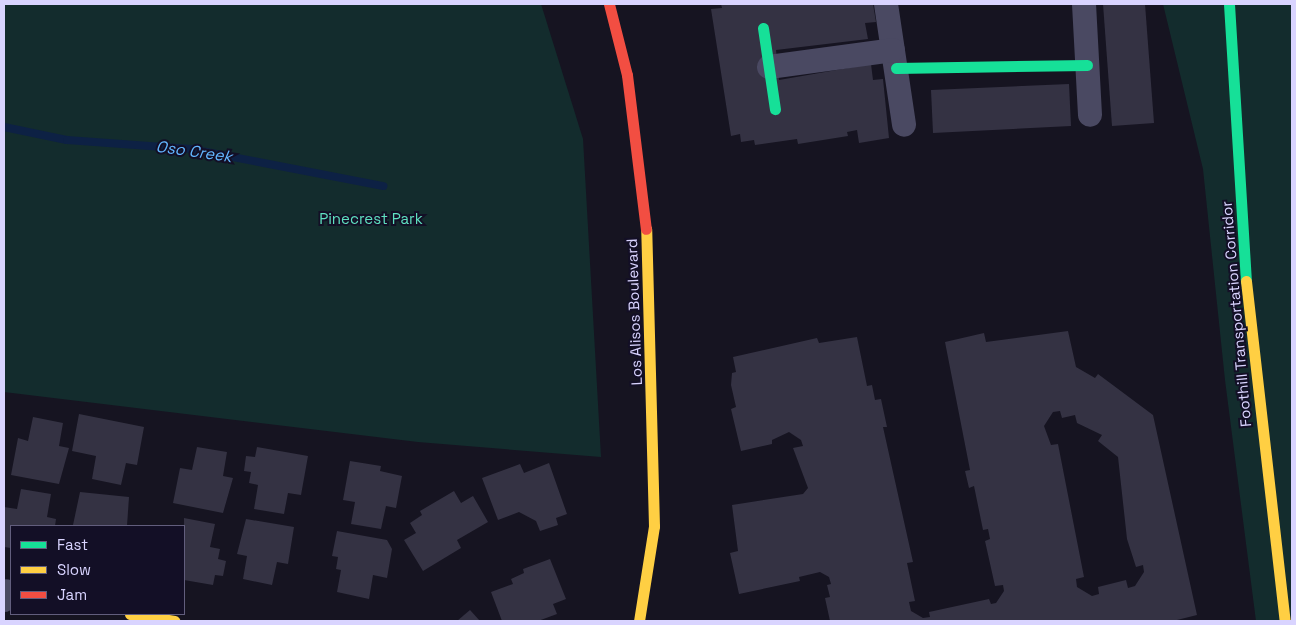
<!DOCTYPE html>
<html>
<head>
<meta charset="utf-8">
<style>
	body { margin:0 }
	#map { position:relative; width:1296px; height:625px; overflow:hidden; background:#161421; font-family:"Space Grotesk",sans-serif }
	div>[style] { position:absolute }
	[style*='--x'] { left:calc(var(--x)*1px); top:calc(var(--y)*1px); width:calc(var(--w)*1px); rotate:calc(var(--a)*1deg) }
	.green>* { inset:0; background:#132c2d }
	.stream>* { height:8px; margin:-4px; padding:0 4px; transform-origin:4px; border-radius:4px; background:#0d2144 }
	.building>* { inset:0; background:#343243 }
	.street>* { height:24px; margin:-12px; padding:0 12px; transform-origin:12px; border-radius:12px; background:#4a4962 }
	.fast>* { height:11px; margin:-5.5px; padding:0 5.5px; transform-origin:5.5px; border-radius:5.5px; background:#16e098 }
	.slow>* { height:11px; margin:-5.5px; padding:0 5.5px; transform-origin:5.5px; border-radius:5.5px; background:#ffcf43 }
	.jam>* { height:11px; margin:-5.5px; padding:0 5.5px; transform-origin:5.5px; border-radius:5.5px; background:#f24e42 }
	span { translate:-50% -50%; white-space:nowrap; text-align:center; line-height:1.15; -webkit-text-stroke:4px #130f26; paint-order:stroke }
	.park-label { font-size:15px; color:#5fe0c0 }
	.street-label { font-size:15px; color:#d9d4ff }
	.water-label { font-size:16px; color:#62b6ff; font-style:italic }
	.frame { position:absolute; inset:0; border:5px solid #d9d4ff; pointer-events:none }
	.legend { position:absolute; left:10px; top:525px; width:175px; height:90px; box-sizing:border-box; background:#130f26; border:1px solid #625e7d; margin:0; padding:6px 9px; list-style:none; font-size:15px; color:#d9d4ff }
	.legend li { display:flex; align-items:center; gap:10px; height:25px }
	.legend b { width:25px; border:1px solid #625e7d }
</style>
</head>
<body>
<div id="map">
	<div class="green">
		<i style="clip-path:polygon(4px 4px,541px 4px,583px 139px,601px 457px,418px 442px,4px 392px)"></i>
		<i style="clip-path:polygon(1163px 4px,1292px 4px,1292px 621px,1256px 621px,1225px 380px,1203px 169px)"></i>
	</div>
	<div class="stream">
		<i style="--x:4;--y:127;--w:64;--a:11.7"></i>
		<i style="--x:67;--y:140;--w:124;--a:4.2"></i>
		<i style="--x:191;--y:149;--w:196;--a:10.9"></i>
	</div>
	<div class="building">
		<i style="clip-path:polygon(721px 4px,873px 4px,876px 22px,865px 23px,868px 39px,776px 50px,779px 80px,871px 64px,873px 80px,883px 79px,889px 138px,859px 143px,857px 130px,847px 132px,848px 136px,798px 144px,797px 139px,755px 145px,754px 140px,741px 142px,740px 134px,731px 136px,711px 9px,722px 8px)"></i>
		<i style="clip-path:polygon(1103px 4px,1145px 4px,1154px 123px,1112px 126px)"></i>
		<i style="clip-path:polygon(1069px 84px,1071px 126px,933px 133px,931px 90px)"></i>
		<i style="clip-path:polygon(evenodd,1068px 331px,1076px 367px,1095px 378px,1098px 374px,1153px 415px,1197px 615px,1173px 621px,830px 621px,825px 598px,830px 597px,827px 585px,831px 584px,829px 577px,820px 572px,799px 577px,800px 581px,739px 594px,730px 553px,738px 551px,732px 505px,803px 494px,808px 488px,793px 448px,803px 446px,801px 440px,789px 432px,772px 440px,772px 444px,741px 451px,731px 409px,736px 407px,731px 385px,732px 373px,736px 372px,733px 357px,817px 338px,819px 343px,857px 337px,867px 386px,872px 385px,875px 400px,881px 399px,887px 427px,883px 427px,913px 562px,907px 563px,915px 601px,909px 602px,911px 611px,923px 618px,930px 617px,929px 612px,989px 599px,991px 604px,996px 603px,1004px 591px,1003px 585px,995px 586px,985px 541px,990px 539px,988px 529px,983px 530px,974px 486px,969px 488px,965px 471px,970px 470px,945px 342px,984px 333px,986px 342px,1068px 331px,1060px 411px,1062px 418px,1075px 415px,1077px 423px,1102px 435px,1098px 441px,1118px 457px,1127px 539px,1136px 567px,1143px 565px,1144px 572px,1135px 586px,1128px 588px,1126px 580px,1098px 587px,1099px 594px,1092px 596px,1077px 587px,1076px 579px,1084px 577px,1058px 444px,1051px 445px,1044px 426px,1053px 412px,1060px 411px)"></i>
		<i style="clip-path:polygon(79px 414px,144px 427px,137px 465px,126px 463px,121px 485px,92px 479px,96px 456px,72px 451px)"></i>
		<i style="clip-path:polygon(33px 417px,63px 423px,59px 446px,69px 448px,59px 484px,11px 475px,18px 438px,28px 441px)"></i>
		<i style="clip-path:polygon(197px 447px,227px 452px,223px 476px,233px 478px,223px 513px,173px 503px,180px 468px,192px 470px)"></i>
		<i style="clip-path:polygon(257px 447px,308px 456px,301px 495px,288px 493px,284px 514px,254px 509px,258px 485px,249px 483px,251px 472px,244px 471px,246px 456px,255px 457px)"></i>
		<i style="clip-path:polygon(350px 461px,381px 466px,380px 471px,402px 476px,396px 508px,386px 506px,381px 529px,351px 524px,355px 502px,343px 500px)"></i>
		<i style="clip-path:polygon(549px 463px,567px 514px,556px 518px,558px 525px,540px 531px,536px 521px,519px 512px,498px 520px,482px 478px,520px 464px,524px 473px)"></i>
		<i style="clip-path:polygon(21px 489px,51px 494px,47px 517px,56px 519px,55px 526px,11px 526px,11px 548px,4px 547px,4px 507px,17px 509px)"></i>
		<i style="clip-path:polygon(454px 491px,461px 503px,473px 496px,488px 522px,457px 540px,461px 548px,423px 571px,404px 540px,416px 533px,410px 523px,422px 515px,420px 511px)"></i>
		<i style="clip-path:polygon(80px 492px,129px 497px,127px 526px,73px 525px)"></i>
		<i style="clip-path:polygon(184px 518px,215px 524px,210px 547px,220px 549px,218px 559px,226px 561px,223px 576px,215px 575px,213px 585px,184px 580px)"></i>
		<i style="clip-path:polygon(246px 519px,294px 527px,288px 564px,277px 562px,272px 585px,243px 579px,247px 556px,237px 554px)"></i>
		<i style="clip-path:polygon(337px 531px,387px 540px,392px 549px,387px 578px,373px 575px,369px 599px,337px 592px,341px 570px,336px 569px,338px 557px,332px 556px)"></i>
		<i style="clip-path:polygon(550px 559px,566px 599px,553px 604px,557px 614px,538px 621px,502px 621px,491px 592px,513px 584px,511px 579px,524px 573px,523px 569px)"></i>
		<i style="clip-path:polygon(470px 610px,480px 621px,457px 621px)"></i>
	</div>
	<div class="street">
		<i style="--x:886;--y:4;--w:122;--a:81.5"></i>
		<i style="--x:1084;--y:4;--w:111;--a:86.9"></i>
		<i style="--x:769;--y:67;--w:125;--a:-7.8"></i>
		<i style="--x:4;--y:600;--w:9;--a:-77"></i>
	</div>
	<div class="fast">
		<i style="--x:1229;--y:4;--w:278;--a:86.5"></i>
		<i style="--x:763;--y:28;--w:82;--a:81.6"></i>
		<i style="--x:896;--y:68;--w:191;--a:-0.9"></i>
	</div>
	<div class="slow">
		<i style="--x:1246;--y:281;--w:342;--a:83.5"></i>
		<i style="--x:130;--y:614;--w:45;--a:9"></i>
		<i style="--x:639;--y:621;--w:96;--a:-81"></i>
		<i style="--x:654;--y:526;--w:297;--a:-91.5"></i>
	</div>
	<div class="jam">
		<i style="--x:609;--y:4;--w:73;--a:75.8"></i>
		<i style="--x:627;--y:75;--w:155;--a:83"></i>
	</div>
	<div class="park-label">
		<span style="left:371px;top:219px">Pinecrest Park</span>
	</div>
	<div class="street-label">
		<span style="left:634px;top:312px;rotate:-92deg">Los Alisos Boulevard</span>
		<span style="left:1236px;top:314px;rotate:-95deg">Foothill Transportation Corridor</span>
	</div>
	<div class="water-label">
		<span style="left:194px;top:152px;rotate:8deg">Oso Creek</span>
	</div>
	<div class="frame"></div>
	<ul class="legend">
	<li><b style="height:6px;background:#16e098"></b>Fast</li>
	<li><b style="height:6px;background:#ffcf43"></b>Slow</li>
	<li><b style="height:6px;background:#f24e42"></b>Jam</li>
	</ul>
</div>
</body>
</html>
